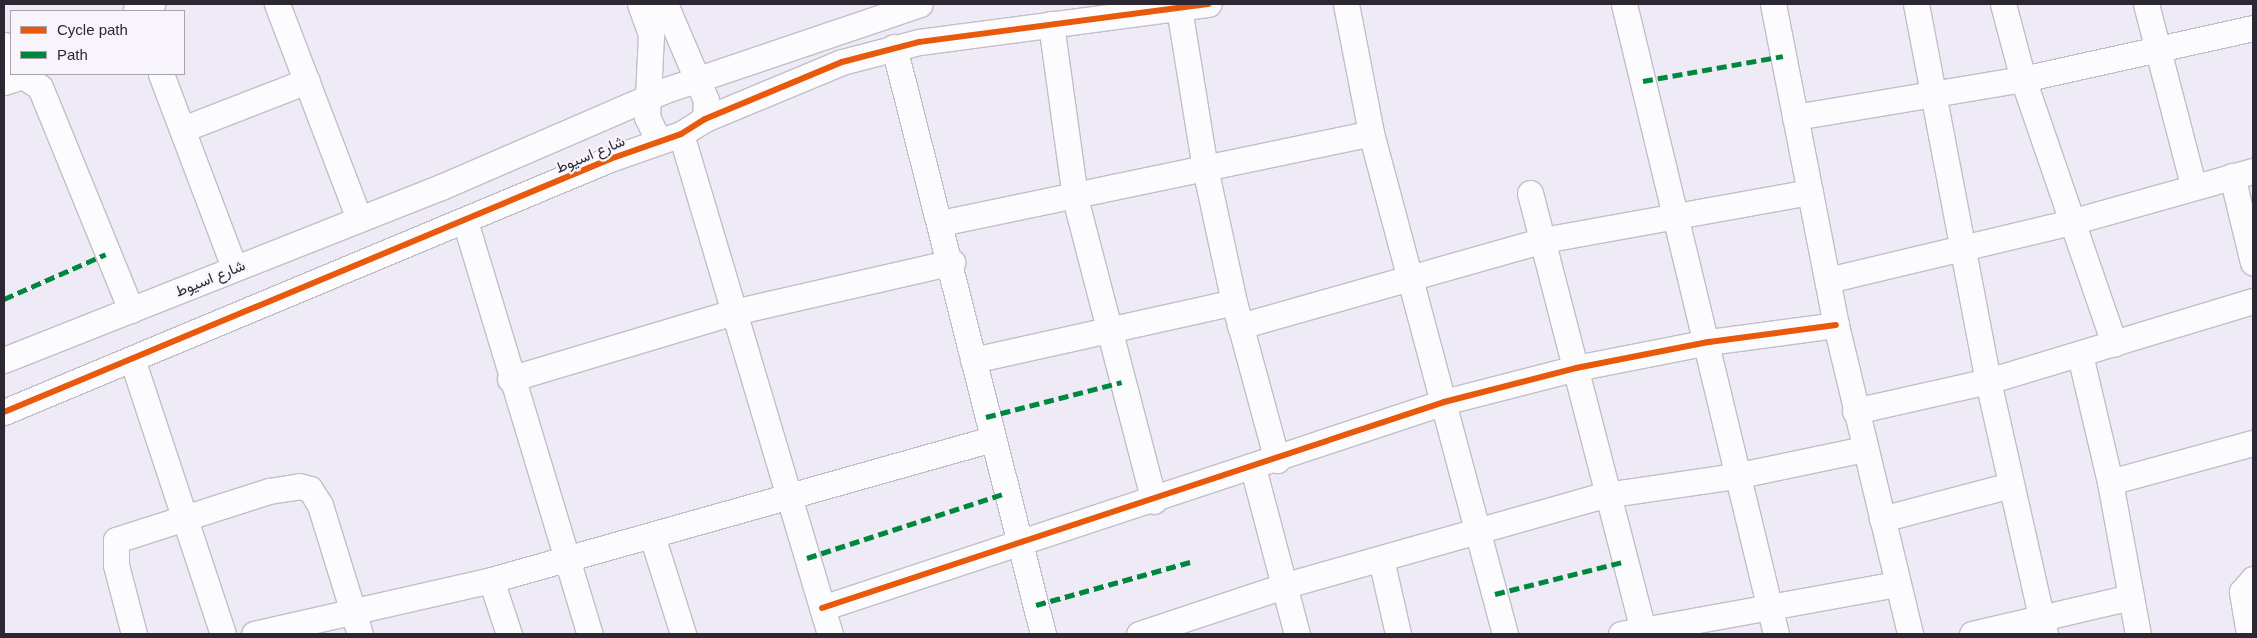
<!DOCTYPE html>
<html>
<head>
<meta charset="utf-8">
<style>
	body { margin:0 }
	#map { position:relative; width:2257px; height:638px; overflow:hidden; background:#eeeaf6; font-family:Helvetica,Vazirmatn,sans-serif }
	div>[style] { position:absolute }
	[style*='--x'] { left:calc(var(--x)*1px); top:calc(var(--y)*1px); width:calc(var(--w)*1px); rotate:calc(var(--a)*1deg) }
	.roads { filter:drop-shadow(1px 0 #c2bec9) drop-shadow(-1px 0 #c2bec9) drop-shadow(0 1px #c2bec9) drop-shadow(0 -1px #c2bec9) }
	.minor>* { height:25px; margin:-12.5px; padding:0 12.5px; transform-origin:12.5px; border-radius:12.5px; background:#fcfcfe }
	.quiet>* { height:5px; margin-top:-2.5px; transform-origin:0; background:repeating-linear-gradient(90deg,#00873e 0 10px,transparent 0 15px) }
	.cycleway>* { height:6px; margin:-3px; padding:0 3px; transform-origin:3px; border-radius:3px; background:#e8590c }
	span { translate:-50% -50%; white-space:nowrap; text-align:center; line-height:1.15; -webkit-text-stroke:4.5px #f7f5fb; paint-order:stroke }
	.street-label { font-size:15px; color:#2c2733 }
	.frame { position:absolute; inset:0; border:5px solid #2c2733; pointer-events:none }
	.legend { position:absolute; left:10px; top:10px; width:175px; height:65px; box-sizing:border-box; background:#f7f5fb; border:1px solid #a6a3ab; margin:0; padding:6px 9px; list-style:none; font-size:15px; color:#2c2733 }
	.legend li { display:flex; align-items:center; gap:10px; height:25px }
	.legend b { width:25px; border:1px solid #a6a3ab }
</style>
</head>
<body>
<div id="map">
	<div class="roads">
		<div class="minor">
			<i style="--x:277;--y:4;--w:230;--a:69.1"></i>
			<i style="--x:640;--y:4;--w:33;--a:70"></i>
			<i style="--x:651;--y:35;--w:82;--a:92.8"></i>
			<i style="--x:647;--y:117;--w:25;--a:64"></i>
			<i style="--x:665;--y:4;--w:104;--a:66.9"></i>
			<i style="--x:706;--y:100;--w:19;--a:93"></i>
			<i style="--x:1346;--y:4;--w:131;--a:79"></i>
			<i style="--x:1371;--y:133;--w:519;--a:75.03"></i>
			<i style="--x:1624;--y:4;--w:648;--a:76.44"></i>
			<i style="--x:1773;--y:4;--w:327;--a:78.9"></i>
			<i style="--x:1836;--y:325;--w:318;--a:76.5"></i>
			<i style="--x:1916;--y:4;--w:384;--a:79.2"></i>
			<i style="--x:1988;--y:381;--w:259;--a:77.3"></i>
			<i style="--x:2003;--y:4;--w:78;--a:75.1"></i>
			<i style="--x:2023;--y:79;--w:280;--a:71"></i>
			<i style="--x:2146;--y:4;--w:187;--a:75.4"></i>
			<i style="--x:1179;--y:8;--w:162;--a:80.8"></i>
			<i style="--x:1205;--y:168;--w:137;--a:77.8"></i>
			<i style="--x:1234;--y:302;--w:164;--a:74.8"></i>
			<i style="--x:136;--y:9;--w:17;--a:-17"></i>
			<i style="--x:1051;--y:24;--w:176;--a:82.1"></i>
			<i style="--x:1075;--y:198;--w:313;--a:75.4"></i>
			<i style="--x:4;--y:45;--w:24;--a:73"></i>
			<i style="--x:894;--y:47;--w:606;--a:75.76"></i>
			<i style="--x:161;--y:74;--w:206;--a:69.3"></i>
			<i style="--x:4;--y:82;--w:20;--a:-18"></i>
			<i style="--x:23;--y:76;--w:20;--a:33"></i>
			<i style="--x:40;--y:87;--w:241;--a:67.8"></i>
			<i style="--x:1795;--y:117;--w:231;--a:-9.5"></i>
			<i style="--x:2023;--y:79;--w:236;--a:-12.5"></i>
			<i style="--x:183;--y:129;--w:133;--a:-21.2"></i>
			<i style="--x:681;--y:134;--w:522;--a:73.41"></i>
			<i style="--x:2232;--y:176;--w:89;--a:76.4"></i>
			<i style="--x:1530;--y:193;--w:455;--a:75.5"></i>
			<i style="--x:465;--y:221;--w:432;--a:73.2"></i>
			<i style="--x:941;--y:223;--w:439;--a:-11.8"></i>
			<i style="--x:1828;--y:280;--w:250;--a:-13.4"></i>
			<i style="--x:2071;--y:222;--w:189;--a:-15.7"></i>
			<i style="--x:1240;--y:326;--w:315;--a:-15.8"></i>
			<i style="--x:1543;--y:240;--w:271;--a:-10.2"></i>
			<i style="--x:2080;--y:355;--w:130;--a:76.7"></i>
			<i style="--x:2110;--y:482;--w:155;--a:79.6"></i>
			<i style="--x:4;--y:360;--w:470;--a:-21.6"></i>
			<i style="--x:441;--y:187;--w:242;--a:-23.4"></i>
			<i style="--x:663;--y:91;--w:271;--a:-18.7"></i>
			<i style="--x:973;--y:360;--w:267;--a:-12.5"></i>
			<i style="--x:133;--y:362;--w:287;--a:71.7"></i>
			<i style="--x:510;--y:379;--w:234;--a:-16.7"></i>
			<i style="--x:734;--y:312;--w:224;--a:-12.9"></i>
			<i style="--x:1855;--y:411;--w:136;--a:-12.7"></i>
			<i style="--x:1988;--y:381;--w:277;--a:-16.8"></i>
			<i style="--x:4;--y:412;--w:657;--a:-22.66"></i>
			<i style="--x:610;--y:159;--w:75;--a:-19.4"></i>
			<i style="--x:681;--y:134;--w:28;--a:-32"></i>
			<i style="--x:705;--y:119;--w:148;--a:-22.6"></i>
			<i style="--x:842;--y:62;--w:80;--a:-14.6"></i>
			<i style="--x:919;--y:42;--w:292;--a:-7.5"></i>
			<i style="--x:1253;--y:468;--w:172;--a:75.2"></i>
			<i style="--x:2110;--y:482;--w:148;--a:-15.3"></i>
			<i style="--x:1882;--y:519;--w:133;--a:-14.8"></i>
			<i style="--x:652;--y:536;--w:103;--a:72.4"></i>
			<i style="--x:1381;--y:559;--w:77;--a:77.2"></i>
			<i style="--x:491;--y:580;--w:57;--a:71.6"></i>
			<i style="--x:822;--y:608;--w:655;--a:-18.32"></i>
			<i style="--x:1444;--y:402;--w:136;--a:-14.4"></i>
			<i style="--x:1576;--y:368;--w:136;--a:-11.1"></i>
			<i style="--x:1709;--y:342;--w:128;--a:-7.6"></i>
			<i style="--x:134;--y:634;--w:71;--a:-104.6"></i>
			<i style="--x:116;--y:565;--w:25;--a:-90"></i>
			<i style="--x:116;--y:540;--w:161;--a:-17.8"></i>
			<i style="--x:269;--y:491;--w:30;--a:-9"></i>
			<i style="--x:299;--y:486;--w:11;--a:15"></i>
			<i style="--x:310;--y:489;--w:19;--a:58"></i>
			<i style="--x:320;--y:505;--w:135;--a:72.8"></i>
			<i style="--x:254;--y:634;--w:243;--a:-12.8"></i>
			<i style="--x:491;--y:580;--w:520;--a:-15.72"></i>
			<i style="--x:1139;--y:634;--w:155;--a:-18.4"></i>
			<i style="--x:1286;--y:585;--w:331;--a:-15.8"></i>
			<i style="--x:1605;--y:495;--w:131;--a:-8.3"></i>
			<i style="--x:1735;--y:476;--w:132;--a:-11.8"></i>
			<i style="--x:1621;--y:634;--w:280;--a:-10.3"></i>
			<i style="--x:1972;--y:634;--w:163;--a:-13.1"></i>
			<i style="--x:2249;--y:634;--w:43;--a:-99.5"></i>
			<i style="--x:2242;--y:592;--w:17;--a:-50"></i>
		</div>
	</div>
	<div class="quiet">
		<i style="--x:1643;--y:81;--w:142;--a:-10.1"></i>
		<i style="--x:4;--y:299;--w:111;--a:-23.8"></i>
		<i style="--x:986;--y:417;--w:140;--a:-14.4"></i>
		<i style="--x:807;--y:558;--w:209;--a:-18.1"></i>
		<i style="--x:1495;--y:594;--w:135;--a:-14.1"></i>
		<i style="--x:1036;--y:605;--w:160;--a:-15.6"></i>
	</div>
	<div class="cycleway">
		<i style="--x:4;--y:412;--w:657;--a:-22.66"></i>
		<i style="--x:610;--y:159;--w:75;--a:-19.4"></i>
		<i style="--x:681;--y:134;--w:28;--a:-32"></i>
		<i style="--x:705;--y:119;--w:148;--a:-22.6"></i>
		<i style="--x:842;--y:62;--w:80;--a:-14.6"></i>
		<i style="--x:919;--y:42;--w:292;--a:-7.5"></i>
		<i style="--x:822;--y:608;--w:655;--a:-18.32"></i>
		<i style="--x:1444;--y:402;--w:136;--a:-14.4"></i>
		<i style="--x:1576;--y:368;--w:136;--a:-11.1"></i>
		<i style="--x:1709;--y:342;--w:128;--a:-7.6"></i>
	</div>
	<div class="street-label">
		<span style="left:590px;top:154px;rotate:-23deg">شارع اسيوط</span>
		<span style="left:210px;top:278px;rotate:-22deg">شارع اسيوط</span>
	</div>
	<div class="frame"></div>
	<ul class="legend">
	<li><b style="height:6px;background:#e8590c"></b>Cycle path</li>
	<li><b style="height:6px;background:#00873e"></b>Path</li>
	</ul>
</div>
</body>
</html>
